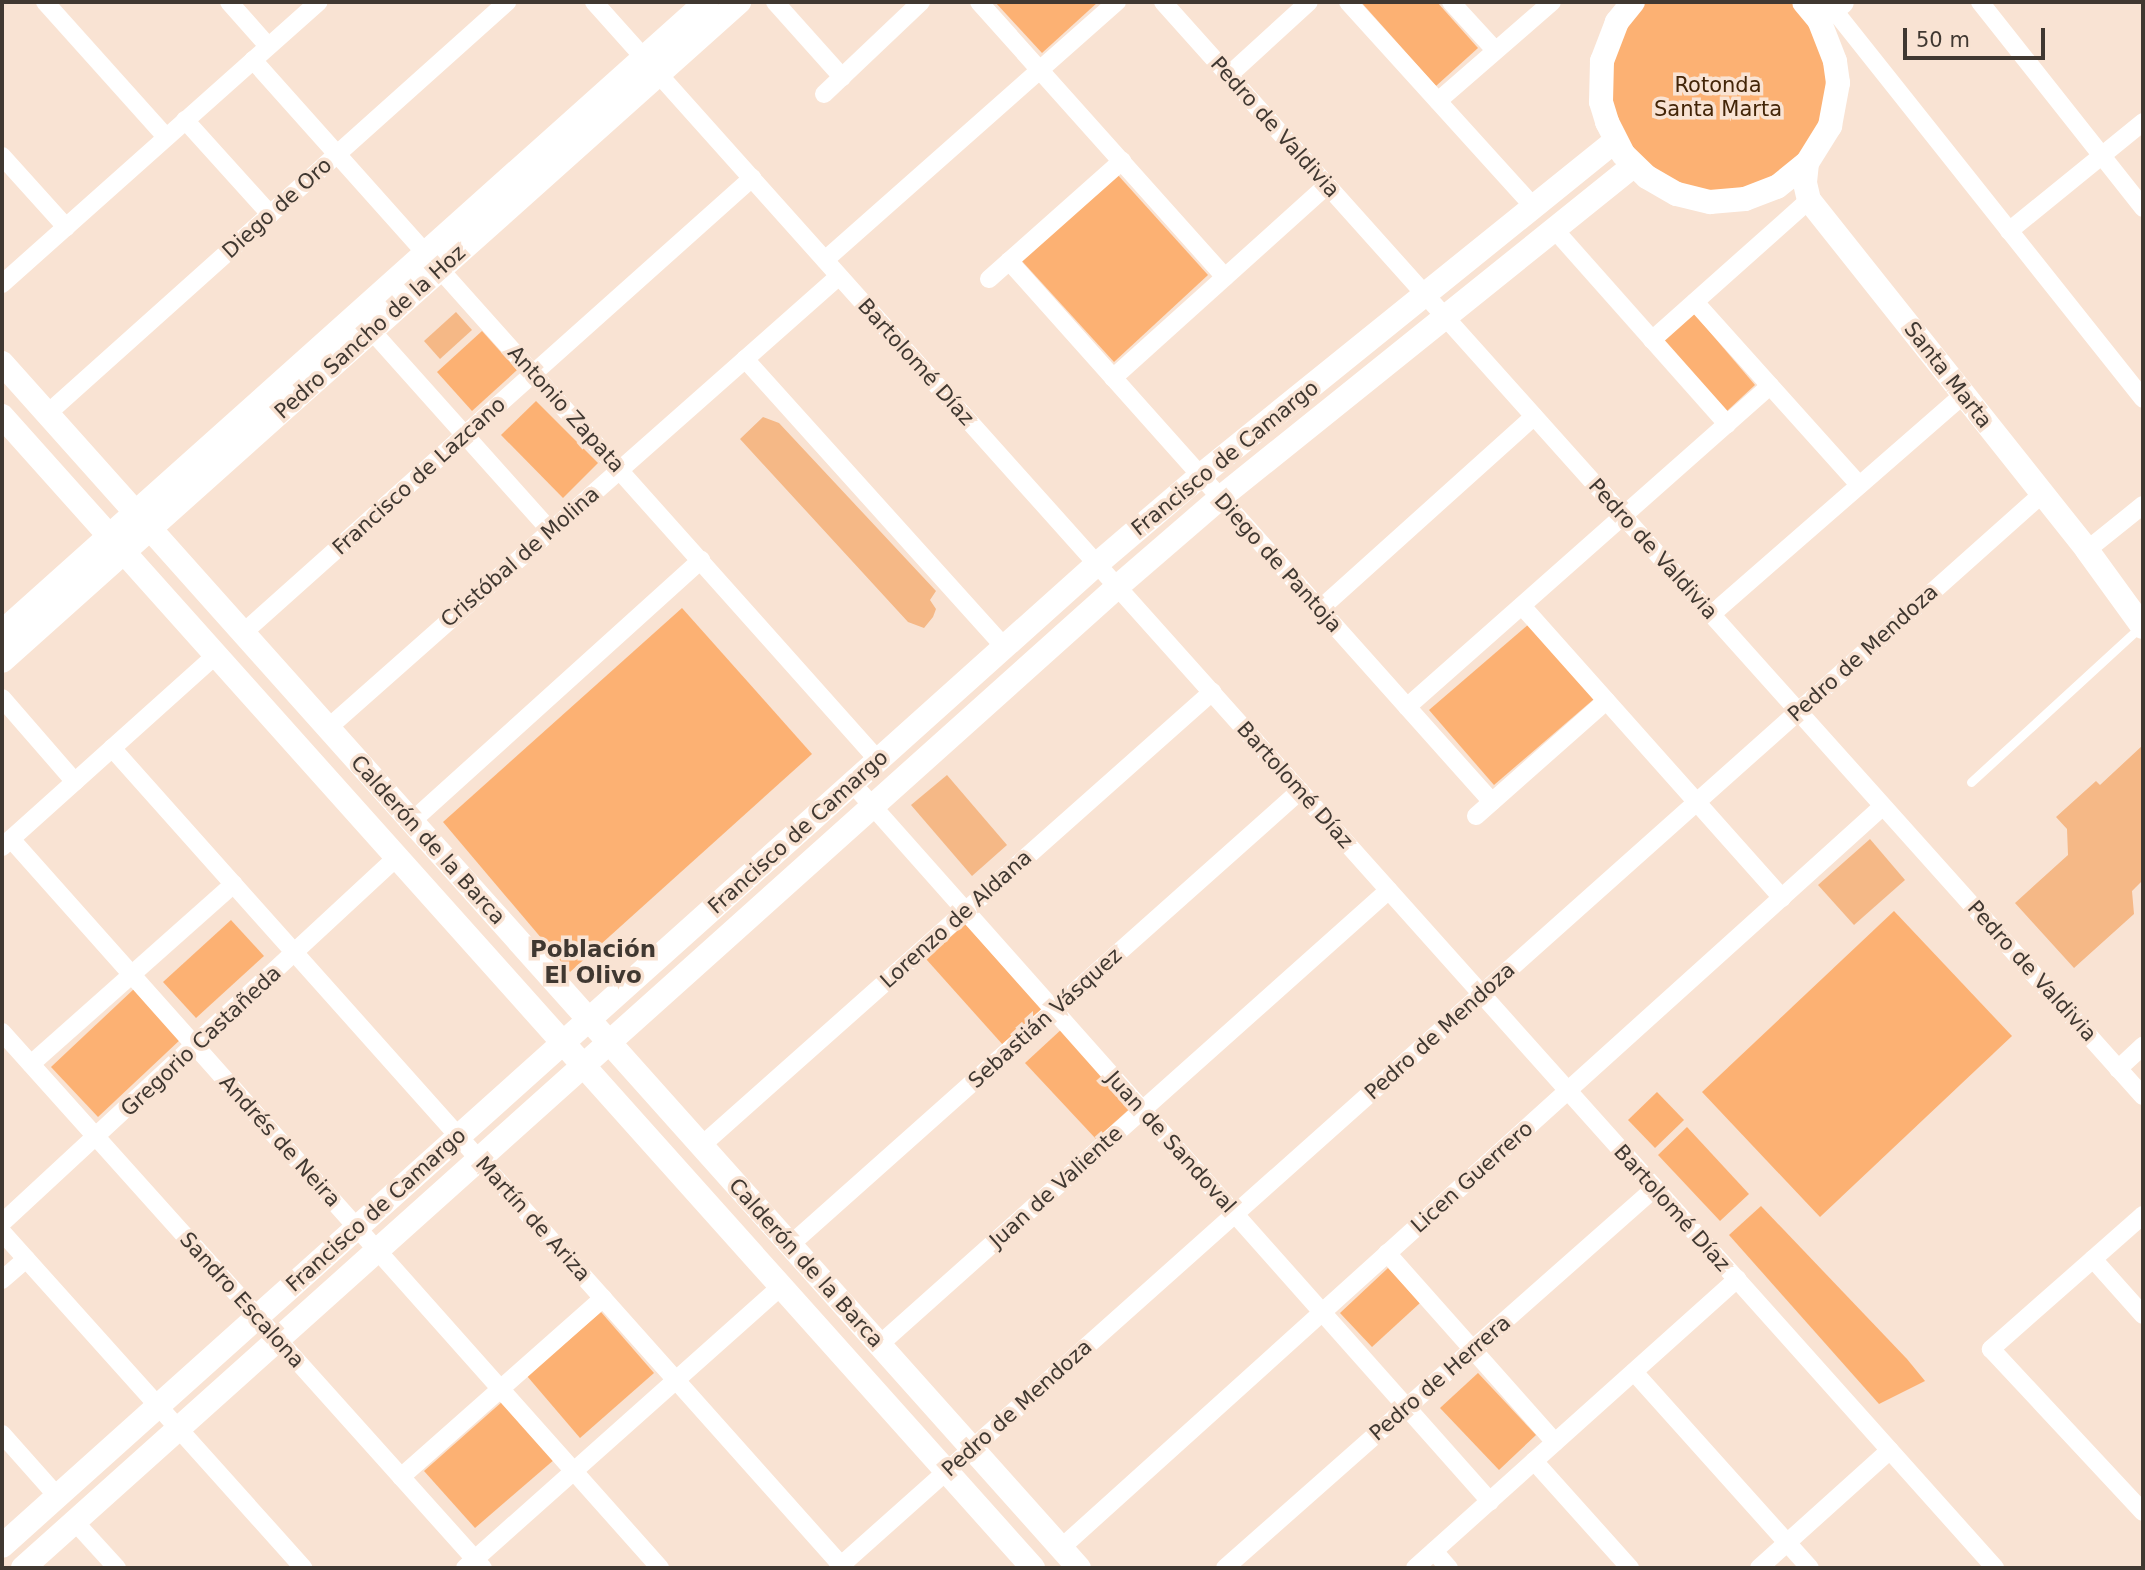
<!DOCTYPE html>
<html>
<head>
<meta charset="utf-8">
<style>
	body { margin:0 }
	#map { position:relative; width:2145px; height:1570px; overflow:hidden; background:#f9e3d3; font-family:"DejaVu Sans",sans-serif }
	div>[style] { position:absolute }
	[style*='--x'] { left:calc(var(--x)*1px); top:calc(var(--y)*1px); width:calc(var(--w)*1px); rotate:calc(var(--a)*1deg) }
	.green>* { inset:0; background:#fcb173 }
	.building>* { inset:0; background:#f5b886 }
	.lane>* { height:9px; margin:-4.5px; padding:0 4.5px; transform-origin:4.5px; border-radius:4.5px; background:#fff }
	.street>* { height:18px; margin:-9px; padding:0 9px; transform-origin:9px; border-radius:9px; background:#fff }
	.secondary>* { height:24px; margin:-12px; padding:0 12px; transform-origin:12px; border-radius:12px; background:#fff }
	span { translate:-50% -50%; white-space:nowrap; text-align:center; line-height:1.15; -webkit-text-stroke:7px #f9e3d3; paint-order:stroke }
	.park-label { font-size:21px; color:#432508 }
	.street-label { font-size:21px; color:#403831 }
	.neighbourhood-label { font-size:23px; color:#403831; font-weight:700 }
	.frame { position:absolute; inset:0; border:4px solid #403831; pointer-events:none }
	.scale { position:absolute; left:1903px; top:28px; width:142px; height:32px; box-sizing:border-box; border:4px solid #403831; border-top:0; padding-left:9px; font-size:21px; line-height:24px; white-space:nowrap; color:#403831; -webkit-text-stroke:5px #f9e3d3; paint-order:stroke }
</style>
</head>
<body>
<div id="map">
	<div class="green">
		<i style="clip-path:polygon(995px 2px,1098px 2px,1042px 53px)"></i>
		<i style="clip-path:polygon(1361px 2px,1437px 2px,1478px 48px,1436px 86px)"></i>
		<i style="clip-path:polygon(1642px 2px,1793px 2px,1804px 13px,1827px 66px,1826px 106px,1811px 142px,1784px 171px,1749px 189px,1709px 193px,1671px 182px,1626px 144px,1607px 88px,1619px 31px)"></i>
		<i style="clip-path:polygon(1117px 174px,1208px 275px,1114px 362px,1021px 260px)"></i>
		<i style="clip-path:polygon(1692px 311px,1755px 385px,1727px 411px,1660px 337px)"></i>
		<i style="clip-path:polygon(482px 331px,517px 370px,472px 411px,437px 372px)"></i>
		<i style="clip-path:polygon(536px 401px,598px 463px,563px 498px,501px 435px)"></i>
		<i style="clip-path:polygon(682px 608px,812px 754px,570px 972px,443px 822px)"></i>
		<i style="clip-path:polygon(1529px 624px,1594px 699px,1494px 785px,1429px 710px)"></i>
		<i style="clip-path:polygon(1894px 911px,2012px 1036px,1820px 1217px,1702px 1092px)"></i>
		<i style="clip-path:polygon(231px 920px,264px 956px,196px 1018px,163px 982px)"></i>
		<i style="clip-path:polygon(965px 924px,1043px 1010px,1003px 1045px,926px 959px)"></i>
		<i style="clip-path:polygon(135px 988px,182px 1038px,98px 1117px,51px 1067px)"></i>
		<i style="clip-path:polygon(1064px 1027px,1135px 1104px,1096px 1139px,1025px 1063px)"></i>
		<i style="clip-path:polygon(1657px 1092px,1684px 1120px,1655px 1148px,1628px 1120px)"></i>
		<i style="clip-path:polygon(1687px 1127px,1749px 1194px,1720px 1221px,1658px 1155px)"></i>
		<i style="clip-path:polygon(1761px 1206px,1907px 1359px,1925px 1381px,1879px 1404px,1729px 1235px)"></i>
		<i style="clip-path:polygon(1388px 1268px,1420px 1303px,1372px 1347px,1340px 1313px)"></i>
		<i style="clip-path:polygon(601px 1312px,654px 1373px,580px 1438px,527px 1376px)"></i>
		<i style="clip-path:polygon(1478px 1373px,1536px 1435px,1499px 1470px,1440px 1408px)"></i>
		<i style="clip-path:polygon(503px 1401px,555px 1459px,475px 1528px,424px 1471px)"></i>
	</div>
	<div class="building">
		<i style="clip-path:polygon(456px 312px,472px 330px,440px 359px,424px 341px)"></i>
		<i style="clip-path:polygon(763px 417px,779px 423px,936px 591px,930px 600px,936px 609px,933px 617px,924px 628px,908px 622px,740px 439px)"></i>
		<i style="clip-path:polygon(2143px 745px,2143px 880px,2132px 891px,2134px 914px,2074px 968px,2015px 903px,2068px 855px,2067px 829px,2056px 817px,2096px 781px,2100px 785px)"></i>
		<i style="clip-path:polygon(947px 775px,1007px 845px,972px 876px,911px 805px)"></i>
		<i style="clip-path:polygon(1870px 839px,1905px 880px,1854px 925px,1818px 885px)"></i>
	</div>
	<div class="lane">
		<i style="--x:1971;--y:782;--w:229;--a:-42.5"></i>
	</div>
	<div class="street">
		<i style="--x:45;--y:2;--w:181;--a:48.1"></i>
		<i style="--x:229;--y:2;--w:59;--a:48.4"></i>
		<i style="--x:594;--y:2;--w:2101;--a:48.18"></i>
		<i style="--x:775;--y:2;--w:101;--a:48.2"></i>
		<i style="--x:979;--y:2;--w:369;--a:48.2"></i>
		<i style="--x:1163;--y:2;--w:1469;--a:48.15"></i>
		<i style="--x:1348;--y:2;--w:277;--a:47.8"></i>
		<i style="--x:1451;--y:2;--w:65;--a:47.5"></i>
		<i style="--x:1980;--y:2;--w:263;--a:51.6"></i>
		<i style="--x:1833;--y:9;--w:498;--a:51.5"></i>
		<i style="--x:253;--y:60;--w:938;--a:48.24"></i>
		<i style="--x:1229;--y:75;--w:108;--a:-42.4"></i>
		<i style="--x:824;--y:94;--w:134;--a:-43.5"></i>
		<i style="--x:1438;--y:101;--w:151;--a:-41"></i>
		<i style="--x:185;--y:120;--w:127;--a:47.9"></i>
		<i style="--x:2;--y:156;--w:96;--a:48"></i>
		<i style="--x:1554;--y:229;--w:261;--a:48.4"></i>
		<i style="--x:2009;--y:231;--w:173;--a:-39.1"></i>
		<i style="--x:825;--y:260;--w:390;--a:-41.5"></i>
		<i style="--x:1009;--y:261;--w:725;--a:48.24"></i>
		<i style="--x:989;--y:279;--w:178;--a:-41.6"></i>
		<i style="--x:2;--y:284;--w:424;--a:-41.7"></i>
		<i style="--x:1695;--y:302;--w:246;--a:48.1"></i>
		<i style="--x:371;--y:330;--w:270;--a:48.2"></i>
		<i style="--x:1652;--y:340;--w:210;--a:-41.7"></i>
		<i style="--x:745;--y:359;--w:387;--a:48"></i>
		<i style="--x:1113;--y:378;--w:288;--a:-42"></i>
		<i style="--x:47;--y:414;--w:618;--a:-41.85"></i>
		<i style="--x:2087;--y:550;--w:72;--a:-38.8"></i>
		<i style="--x:1522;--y:606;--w:391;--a:48.3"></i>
		<i style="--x:1320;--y:609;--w:288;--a:-42"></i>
		<i style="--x:1712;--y:614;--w:333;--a:-41.1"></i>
		<i style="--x:243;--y:633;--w:683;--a:-41.79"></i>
		<i style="--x:2;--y:698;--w:111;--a:49"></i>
		<i style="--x:1407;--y:707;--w:485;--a:-41.5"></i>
		<i style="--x:328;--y:728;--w:682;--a:-41.49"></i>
		<i style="--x:112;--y:748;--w:1095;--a:48.26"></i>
		<i style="--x:852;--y:783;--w:961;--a:48.38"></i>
		<i style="--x:1476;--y:816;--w:174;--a:-41.5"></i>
		<i style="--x:411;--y:822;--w:391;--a:-42.1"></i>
		<i style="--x:11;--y:839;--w:976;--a:48.32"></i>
		<i style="--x:2;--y:847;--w:288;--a:-41.9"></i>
		<i style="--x:2;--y:1032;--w:720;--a:48.1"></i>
		<i style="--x:31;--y:1064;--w:271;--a:-41.6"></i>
		<i style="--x:2118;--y:1069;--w:34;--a:-43"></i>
		<i style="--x:701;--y:1146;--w:684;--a:-41.62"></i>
		<i style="--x:2143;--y:1215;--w:203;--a:138.6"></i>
		<i style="--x:1991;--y:1349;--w:223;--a:47"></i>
		<i style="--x:2;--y:1223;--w:538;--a:-42.82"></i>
		<i style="--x:2;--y:1232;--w:451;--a:48.1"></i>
		<i style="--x:790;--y:1245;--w:683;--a:-41.68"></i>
		<i style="--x:1387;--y:1253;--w:253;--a:48.4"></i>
		<i style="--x:2093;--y:1259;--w:75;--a:48.2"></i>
		<i style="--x:2;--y:1280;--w:32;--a:-41"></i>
		<i style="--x:879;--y:1345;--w:683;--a:-41.74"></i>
		<i style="--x:1634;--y:1372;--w:263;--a:48.1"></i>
		<i style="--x:2;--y:1434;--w:83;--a:48.4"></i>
		<i style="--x:1534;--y:1461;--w:144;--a:48.1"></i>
		<i style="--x:401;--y:1477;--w:270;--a:-41.5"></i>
		<i style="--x:75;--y:1522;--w:62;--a:47.6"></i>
		<i style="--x:1061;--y:1548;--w:1107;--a:-42.07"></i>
		<i style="--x:1434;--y:1551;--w:23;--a:49"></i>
		<i style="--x:465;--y:1568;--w:424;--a:-41.7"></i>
		<i style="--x:838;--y:1568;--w:1613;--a:-41.73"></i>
		<i style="--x:1225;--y:1568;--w:574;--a:-41.47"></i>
		<i style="--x:1415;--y:1568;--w:433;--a:-41.9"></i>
		<i style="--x:1759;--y:1568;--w:176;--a:-42"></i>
	</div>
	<div class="secondary">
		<i style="--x:1633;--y:2;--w:26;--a:129"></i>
		<i style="--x:1617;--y:22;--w:42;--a:111"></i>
		<i style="--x:1602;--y:61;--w:41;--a:91.4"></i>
		<i style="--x:1601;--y:102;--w:21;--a:73"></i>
		<i style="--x:1607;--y:122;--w:36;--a:63"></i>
		<i style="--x:1623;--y:154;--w:33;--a:44"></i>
		<i style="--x:1647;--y:177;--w:34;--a:30"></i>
		<i style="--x:1677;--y:194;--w:34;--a:14"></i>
		<i style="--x:1710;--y:202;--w:35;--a:-5"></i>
		<i style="--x:1745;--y:199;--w:34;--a:-21"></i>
		<i style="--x:1777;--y:187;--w:38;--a:-39"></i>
		<i style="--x:1807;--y:163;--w:44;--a:-58.1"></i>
		<i style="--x:1830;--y:126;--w:44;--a:-79.5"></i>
		<i style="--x:1838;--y:83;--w:22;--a:-98"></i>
		<i style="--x:1835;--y:61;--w:44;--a:-111.3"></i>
		<i style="--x:1819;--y:20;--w:23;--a:-130"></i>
		<i style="--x:1819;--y:20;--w:29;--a:-38"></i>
		<i style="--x:1807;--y:163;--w:20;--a:96"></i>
		<i style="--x:1805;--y:183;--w:17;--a:77"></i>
		<i style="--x:1809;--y:200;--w:447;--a:51.5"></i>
		<i style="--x:2087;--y:550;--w:95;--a:54"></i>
		<i style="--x:2;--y:363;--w:1616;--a:48.21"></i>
		<i style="--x:2;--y:416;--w:1546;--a:48.17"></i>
		<i style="--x:2;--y:632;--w:945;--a:-41.82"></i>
		<i style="--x:2;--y:661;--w:989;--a:-41.8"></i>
		<i style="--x:2;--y:1546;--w:1471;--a:-41.89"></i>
		<i style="--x:1097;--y:564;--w:135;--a:-40.5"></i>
		<i style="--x:1200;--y:476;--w:533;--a:-38.91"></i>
		<i style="--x:23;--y:1568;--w:1469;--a:-41.88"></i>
		<i style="--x:1117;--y:587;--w:136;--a:-40.8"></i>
		<i style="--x:1220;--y:498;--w:530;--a:-38.79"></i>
	</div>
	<div class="park-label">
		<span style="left:1718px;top:97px">Rotonda<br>Santa Marta</span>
	</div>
	<div class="street-label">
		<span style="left:1275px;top:127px;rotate:48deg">Pedro de Valdivia</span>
		<span style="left:277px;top:208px;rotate:-42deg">Diego de Oro</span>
		<span style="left:370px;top:332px;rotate:-42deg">Pedro Sancho de la Hoz</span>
		<span style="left:916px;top:362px;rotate:48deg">Bartolomé Díaz</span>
		<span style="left:1948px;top:375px;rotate:52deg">Santa Marta</span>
		<span style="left:566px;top:409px;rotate:48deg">Antonio Zapata</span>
		<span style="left:1225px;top:458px;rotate:-39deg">Francisco de Camargo</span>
		<span style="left:419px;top:476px;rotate:-42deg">Francisco de Lazcano</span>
		<span style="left:1653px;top:549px;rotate:48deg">Pedro de Valdivia</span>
		<span style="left:520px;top:557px;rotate:-41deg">Cristóbal de Molina</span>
		<span style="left:1278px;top:563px;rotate:48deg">Diego de Pantoja</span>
		<span style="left:1863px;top:653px;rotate:-42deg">Pedro de Mendoza</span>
		<span style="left:1295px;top:785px;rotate:48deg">Bartolomé Díaz</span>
		<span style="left:798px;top:832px;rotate:-42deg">Francisco de Camargo</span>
		<span style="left:428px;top:840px;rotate:48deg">Calderón de la Barca</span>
		<span style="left:956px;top:919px;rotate:-42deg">Lorenzo de Aldana</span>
		<span style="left:2032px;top:971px;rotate:48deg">Pedro de Valdivia</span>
		<span style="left:1045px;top:1018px;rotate:-42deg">Sebastián Vásquez</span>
		<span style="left:1440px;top:1031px;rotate:-42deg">Pedro de Mendoza</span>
		<span style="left:201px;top:1041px;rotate:-43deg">Gregorio Castañeda</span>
		<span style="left:280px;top:1141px;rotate:48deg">Andrés de Neira</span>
		<span style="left:1171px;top:1142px;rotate:48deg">Juan de Sandoval</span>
		<span style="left:1472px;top:1177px;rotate:-42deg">Licen Guerrero</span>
		<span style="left:1056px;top:1187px;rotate:-42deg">Juan de Valiente</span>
		<span style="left:1672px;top:1208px;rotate:48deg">Bartolomé Díaz</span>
		<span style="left:376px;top:1210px;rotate:-42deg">Francisco de Camargo</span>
		<span style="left:533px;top:1219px;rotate:48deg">Martín de Ariza</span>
		<span style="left:806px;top:1263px;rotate:48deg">Calderón de la Barca</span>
		<span style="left:242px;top:1300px;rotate:48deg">Sandro Escalona</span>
		<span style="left:1440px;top:1378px;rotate:-41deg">Pedro de Herrera</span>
		<span style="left:1017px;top:1408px;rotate:-42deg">Pedro de Mendoza</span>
	</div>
	<div class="neighbourhood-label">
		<span style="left:593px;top:962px">Población<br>El Olivo</span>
	</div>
	<div class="frame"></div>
	<div class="scale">50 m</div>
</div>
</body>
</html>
